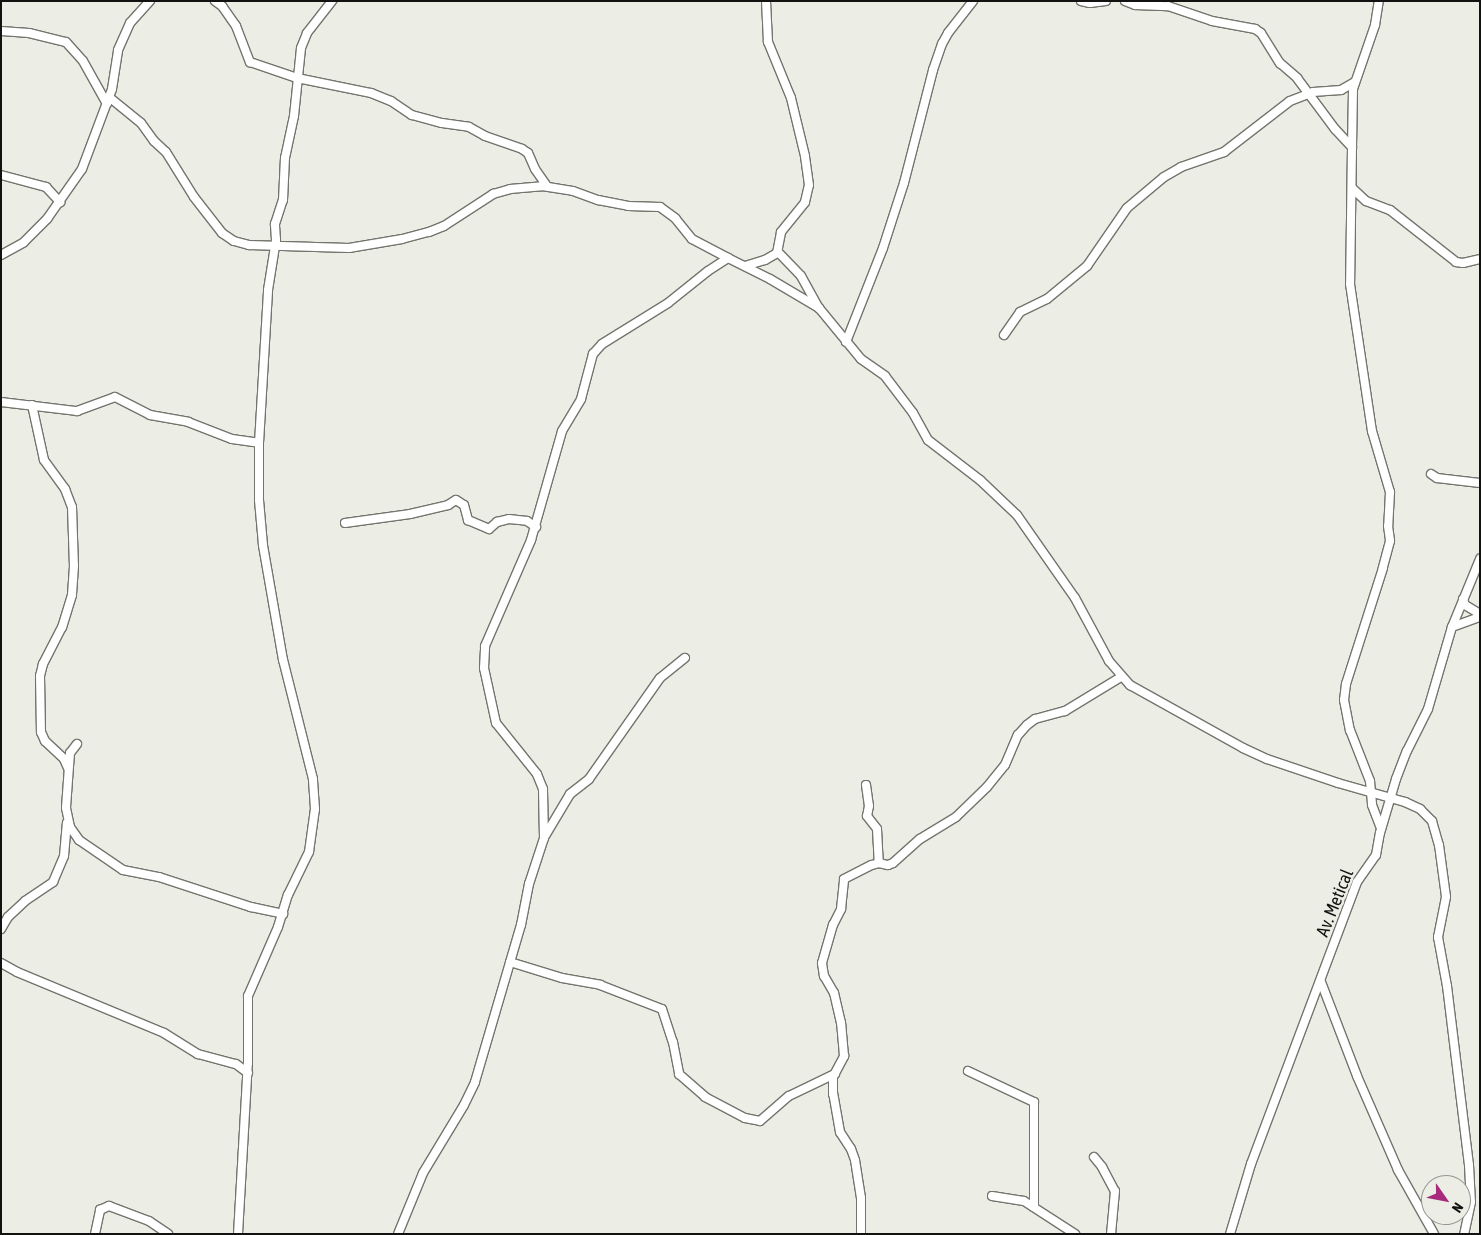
<!DOCTYPE html>
<html>
<head>
<meta charset="utf-8">
<style>
	body { margin:0 }
	#map { position:relative; width:1481px; height:1235px; overflow:hidden; background:#eceee5; font-family:"Asap Condensed",sans-serif }
	div>[style] { position:absolute }
	[style*='--x'] { left:calc(var(--x)*1px); top:calc(var(--y)*1px); width:calc(var(--w)*1px); rotate:calc(var(--a)*1deg) }
	.roads { filter:drop-shadow(1px 0 #73746d) drop-shadow(-1px 0 #73746d) drop-shadow(0 1px #73746d) drop-shadow(0 -1px #73746d) }
	.minor>* { height:8px; margin:-4px; padding:0 4px; transform-origin:4px; border-radius:4px; background:#fff }
	span { translate:-50% -50%; white-space:nowrap; text-align:center; line-height:1.15; -webkit-text-stroke:5px #eceee5; paint-order:stroke }
	.street-label { font-size:18px; color:#121310 }
	.frame { position:absolute; inset:0; border:2px solid #121310; pointer-events:none }
	.north { position:absolute; left:1421px; top:1175px; width:50px; height:50px; box-sizing:border-box; background:#eceee5; border:1px solid #959690; border-radius:50%; rotate:123deg; font-size:14px; font-weight:700; line-height:20px; text-align:center; color:#121310 }
	.north::after { content:''; display:block; margin:auto; width:18px; height:22px; background:#a82a7b; clip-path:polygon(50% 0,100% 100%,50% 72%,0 100%) }
</style>
</head>
<body>
<div id="map">
	<div class="roads">
		<div class="minor">
			<i style="--x:215;--y:1;--w:9;--a:36"></i>
			<i style="--x:222;--y:6;--w:24;--a:55"></i>
			<i style="--x:236;--y:26;--w:39;--a:69"></i>
			<i style="--x:250;--y:62;--w:50;--a:18.8"></i>
			<i style="--x:297;--y:78;--w:76;--a:11.5"></i>
			<i style="--x:371;--y:93;--w:22;--a:22"></i>
			<i style="--x:391;--y:101;--w:25;--a:34"></i>
			<i style="--x:412;--y:115;--w:31;--a:15"></i>
			<i style="--x:442;--y:123;--w:27;--a:8"></i>
			<i style="--x:469;--y:127;--w:18;--a:29"></i>
			<i style="--x:485;--y:136;--w:39;--a:19"></i>
			<i style="--x:522;--y:149;--w:7;--a:34"></i>
			<i style="--x:528;--y:153;--w:17;--a:66"></i>
			<i style="--x:535;--y:169;--w:21;--a:55"></i>
			<i style="--x:1081;--y:1;--w:9;--a:13"></i>
			<i style="--x:1090;--y:3;--w:16;--a:-7"></i>
			<i style="--x:1125;--y:1;--w:11;--a:22"></i>
			<i style="--x:1135;--y:5;--w:33;--a:2"></i>
			<i style="--x:1168;--y:6;--w:46;--a:18.8"></i>
			<i style="--x:1212;--y:21;--w:44;--a:10.5"></i>
			<i style="--x:1255;--y:29;--w:7;--a:34"></i>
			<i style="--x:1261;--y:33;--w:36;--a:58"></i>
			<i style="--x:1280;--y:63;--w:23;--a:41"></i>
			<i style="--x:1297;--y:78;--w:64;--a:53.3"></i>
			<i style="--x:1335;--y:129;--w:25;--a:47"></i>
			<i style="--x:1352;--y:147;--w:137;--a:90.8"></i>
			<i style="--x:1350;--y:284;--w:149;--a:81.5"></i>
			<i style="--x:1372;--y:431;--w:64;--a:73.6"></i>
			<i style="--x:1390;--y:492;--w:34;--a:93"></i>
			<i style="--x:1388;--y:526;--w:15;--a:82"></i>
			<i style="--x:1390;--y:541;--w:28;--a:105"></i>
			<i style="--x:1383;--y:568;--w:122;--a:107.7"></i>
			<i style="--x:1346;--y:684;--w:16;--a:97"></i>
			<i style="--x:1344;--y:700;--w:31;--a:79"></i>
			<i style="--x:1350;--y:730;--w:55;--a:68.6"></i>
			<i style="--x:1370;--y:781;--w:24;--a:85"></i>
			<i style="--x:1372;--y:805;--w:25;--a:69"></i>
			<i style="--x:1;--y:31;--w:28;--a:4"></i>
			<i style="--x:29;--y:33;--w:38;--a:14"></i>
			<i style="--x:66;--y:42;--w:25;--a:48"></i>
			<i style="--x:83;--y:61;--w:49;--a:60.8"></i>
			<i style="--x:109;--y:97;--w:41;--a:39.1"></i>
			<i style="--x:141;--y:123;--w:22;--a:54"></i>
			<i style="--x:154;--y:141;--w:16;--a:43"></i>
			<i style="--x:166;--y:152;--w:53;--a:58.1"></i>
			<i style="--x:194;--y:197;--w:46;--a:52.1"></i>
			<i style="--x:222;--y:233;--w:14;--a:34"></i>
			<i style="--x:234;--y:241;--w:16;--a:15"></i>
			<i style="--x:249;--y:245;--w:100;--a:1.7"></i>
			<i style="--x:349;--y:248;--w:54;--a:-9.6"></i>
			<i style="--x:402;--y:239;--w:28;--a:-15"></i>
			<i style="--x:429;--y:232;--w:16;--a:-22"></i>
			<i style="--x:444;--y:226;--w:59;--a:-33.1"></i>
			<i style="--x:493;--y:194;--w:18;--a:-16"></i>
			<i style="--x:510;--y:189;--w:32;--a:-5"></i>
			<i style="--x:542;--y:186;--w:31;--a:9"></i>
			<i style="--x:573;--y:191;--w:27;--a:20"></i>
			<i style="--x:598;--y:200;--w:31;--a:11"></i>
			<i style="--x:628;--y:206;--w:32;--a:2"></i>
			<i style="--x:660;--y:207;--w:19;--a:36"></i>
			<i style="--x:675;--y:218;--w:27;--a:51"></i>
			<i style="--x:692;--y:239;--w:41;--a:27.8"></i>
			<i style="--x:1352;--y:147;--w:58;--a:-89"></i>
			<i style="--x:1353;--y:89;--w:68;--a:-71"></i>
			<i style="--x:1375;--y:25;--w:24;--a:-81"></i>
			<i style="--x:1;--y:175;--w:47;--a:14.9"></i>
			<i style="--x:46;--y:187;--w:21;--a:47"></i>
			<i style="--x:1352;--y:188;--w:19;--a:43"></i>
			<i style="--x:1366;--y:201;--w:26;--a:21"></i>
			<i style="--x:1390;--y:210;--w:84;--a:38.2"></i>
			<i style="--x:1456;--y:262;--w:7;--a:8"></i>
			<i style="--x:1463;--y:263;--w:17;--a:-13"></i>
			<i style="--x:778;--y:252;--w:33;--a:46"></i>
			<i style="--x:801;--y:276;--w:37;--a:61"></i>
			<i style="--x:1;--y:255;--w:26;--a:-29"></i>
			<i style="--x:24;--y:242;--w:33;--a:-45"></i>
			<i style="--x:47;--y:219;--w:61;--a:-55"></i>
			<i style="--x:82;--y:169;--w:85;--a:-69.4"></i>
			<i style="--x:112;--y:89;--w:39;--a:-81"></i>
			<i style="--x:118;--y:50;--w:30;--a:-66"></i>
			<i style="--x:130;--y:23;--w:30;--a:-48"></i>
			<i style="--x:745;--y:266;--w:21;--a:-17"></i>
			<i style="--x:765;--y:260;--w:14;--a:-30"></i>
			<i style="--x:777;--y:253;--w:21;--a:-79"></i>
			<i style="--x:781;--y:232;--w:38;--a:-51"></i>
			<i style="--x:805;--y:202;--w:17;--a:-77"></i>
			<i style="--x:809;--y:185;--w:29;--a:-98"></i>
			<i style="--x:805;--y:156;--w:60;--a:-103.6"></i>
			<i style="--x:791;--y:98;--w:61;--a:-112.3"></i>
			<i style="--x:768;--y:42;--w:41;--a:-92.8"></i>
			<i style="--x:1004;--y:335;--w:28;--a:-55"></i>
			<i style="--x:1020;--y:312;--w:30;--a:-26"></i>
			<i style="--x:1047;--y:299;--w:52;--a:-39.5"></i>
			<i style="--x:1087;--y:266;--w:70;--a:-55.4"></i>
			<i style="--x:1127;--y:208;--w:48;--a:-40"></i>
			<i style="--x:1164;--y:177;--w:20;--a:-30"></i>
			<i style="--x:1181;--y:167;--w:46;--a:-19.2"></i>
			<i style="--x:1224;--y:152;--w:83;--a:-37.7"></i>
			<i style="--x:1290;--y:101;--w:25;--a:-21"></i>
			<i style="--x:1313;--y:92;--w:28;--a:-4"></i>
			<i style="--x:1341;--y:90;--w:16;--a:-30"></i>
			<i style="--x:846;--y:342;--w:101;--a:-68.5"></i>
			<i style="--x:883;--y:248;--w:68;--a:-72.1"></i>
			<i style="--x:904;--y:183;--w:117;--a:-75.6"></i>
			<i style="--x:933;--y:70;--w:28;--a:-71"></i>
			<i style="--x:942;--y:44;--w:13;--a:-61"></i>
			<i style="--x:948;--y:33;--w:41;--a:-52"></i>
			<i style="--x:1;--y:402;--w:77;--a:6.8"></i>
			<i style="--x:77;--y:411;--w:40;--a:-20.2"></i>
			<i style="--x:115;--y:397;--w:39;--a:27"></i>
			<i style="--x:150;--y:415;--w:39;--a:10"></i>
			<i style="--x:188;--y:422;--w:47;--a:21.1"></i>
			<i style="--x:232;--y:439;--w:27;--a:8"></i>
			<i style="--x:32;--y:405;--w:56;--a:77.7"></i>
			<i style="--x:44;--y:460;--w:36;--a:54"></i>
			<i style="--x:65;--y:489;--w:19;--a:69"></i>
			<i style="--x:72;--y:507;--w:59;--a:88.1"></i>
			<i style="--x:74;--y:566;--w:29;--a:94"></i>
			<i style="--x:72;--y:595;--w:34;--a:107"></i>
			<i style="--x:62;--y:627;--w:42;--a:117.2"></i>
			<i style="--x:43;--y:664;--w:12;--a:104"></i>
			<i style="--x:40;--y:676;--w:56;--a:89"></i>
			<i style="--x:41;--y:732;--w:10;--a:66"></i>
			<i style="--x:45;--y:741;--w:26;--a:43"></i>
			<i style="--x:64;--y:759;--w:10;--a:66"></i>
			<i style="--x:1431;--y:474;--w:7;--a:34"></i>
			<i style="--x:1437;--y:478;--w:43;--a:6.6"></i>
			<i style="--x:345;--y:523;--w:66;--a:-7.9"></i>
			<i style="--x:410;--y:514;--w:39;--a:-13"></i>
			<i style="--x:448;--y:505;--w:9;--a:-32"></i>
			<i style="--x:456;--y:500;--w:9;--a:32"></i>
			<i style="--x:464;--y:505;--w:16;--a:75"></i>
			<i style="--x:468;--y:520;--w:23;--a:23"></i>
			<i style="--x:489;--y:529;--w:11;--a:-41"></i>
			<i style="--x:497;--y:522;--w:12;--a:-14"></i>
			<i style="--x:509;--y:519;--w:18;--a:6"></i>
			<i style="--x:527;--y:521;--w:11;--a:34"></i>
			<i style="--x:1463;--y:599;--w:6;--a:72"></i>
			<i style="--x:1465;--y:605;--w:17;--a:31"></i>
			<i style="--x:1452;--y:627;--w:30;--a:-20"></i>
			<i style="--x:77;--y:744;--w:11;--a:128"></i>
			<i style="--x:70;--y:753;--w:55;--a:94.2"></i>
			<i style="--x:66;--y:808;--w:19;--a:78"></i>
			<i style="--x:70;--y:827;--w:16;--a:55"></i>
			<i style="--x:79;--y:840;--w:53;--a:34.3"></i>
			<i style="--x:123;--y:870;--w:37;--a:11"></i>
			<i style="--x:159;--y:877;--w:97;--a:18.1"></i>
			<i style="--x:251;--y:907;--w:33;--a:12"></i>
			<i style="--x:866;--y:785;--w:21;--a:82"></i>
			<i style="--x:869;--y:806;--w:10;--a:101"></i>
			<i style="--x:867;--y:816;--w:16;--a:52"></i>
			<i style="--x:877;--y:829;--w:34;--a:87"></i>
			<i style="--x:545;--y:836;--w:49;--a:-59.2"></i>
			<i style="--x:570;--y:794;--w:24;--a:-38"></i>
			<i style="--x:589;--y:779;--w:123;--a:-54.9"></i>
			<i style="--x:660;--y:678;--w:32;--a:-39"></i>
			<i style="--x:1;--y:929;--w:14;--a:-60"></i>
			<i style="--x:8;--y:917;--w:23;--a:-43"></i>
			<i style="--x:25;--y:901;--w:34;--a:-34"></i>
			<i style="--x:53;--y:882;--w:28;--a:-67"></i>
			<i style="--x:64;--y:856;--w:33;--a:-85"></i>
			<i style="--x:510;--y:962;--w:54;--a:17.1"></i>
			<i style="--x:562;--y:978;--w:39;--a:10"></i>
			<i style="--x:600;--y:985;--w:66;--a:21.2"></i>
			<i style="--x:662;--y:1009;--w:35;--a:72"></i>
			<i style="--x:673;--y:1042;--w:33;--a:79"></i>
			<i style="--x:679;--y:1074;--w:35;--a:41"></i>
			<i style="--x:705;--y:1097;--w:45;--a:27.7"></i>
			<i style="--x:745;--y:1118;--w:15;--a:11"></i>
			<i style="--x:760;--y:1121;--w:38;--a:-41"></i>
			<i style="--x:789;--y:1096;--w:51;--a:-25.6"></i>
			<i style="--x:1;--y:963;--w:18;--a:29"></i>
			<i style="--x:17;--y:972;--w:159;--a:22.5"></i>
			<i style="--x:164;--y:1033;--w:40;--a:32"></i>
			<i style="--x:198;--y:1054;--w:39;--a:15"></i>
			<i style="--x:236;--y:1064;--w:15;--a:37"></i>
			<i style="--x:1321;--y:982;--w:101;--a:69"></i>
			<i style="--x:1357;--y:1076;--w:103;--a:66.4"></i>
			<i style="--x:1398;--y:1170;--w:73;--a:60.6"></i>
			<i style="--x:968;--y:1071;--w:73;--a:25.2"></i>
			<i style="--x:1034;--y:1102;--w:105;--a:90"></i>
			<i style="--x:1094;--y:1157;--w:13;--a:51"></i>
			<i style="--x:1102;--y:1167;--w:27;--a:62"></i>
			<i style="--x:1115;--y:1191;--w:43;--a:95.3"></i>
			<i style="--x:992;--y:1196;--w:32;--a:9"></i>
			<i style="--x:1024;--y:1201;--w:61;--a:32.9"></i>
			<i style="--x:95;--y:1234;--w:25;--a:-78"></i>
			<i style="--x:100;--y:1210;--w:10;--a:-24"></i>
			<i style="--x:109;--y:1206;--w:43;--a:20.6"></i>
			<i style="--x:149;--y:1221;--w:23;--a:34"></i>
			<i style="--x:238;--y:1234;--w:171;--a:-86.7"></i>
			<i style="--x:248;--y:1063;--w:67;--a:-90"></i>
			<i style="--x:248;--y:996;--w:75;--a:-66.5"></i>
			<i style="--x:278;--y:927;--w:34;--a:-73"></i>
			<i style="--x:288;--y:895;--w:48;--a:-64"></i>
			<i style="--x:309;--y:852;--w:43;--a:-82.1"></i>
			<i style="--x:315;--y:809;--w:30;--a:-94"></i>
			<i style="--x:313;--y:779;--w:123;--a:-104.1"></i>
			<i style="--x:283;--y:660;--w:117;--a:-99.9"></i>
			<i style="--x:263;--y:545;--w:45;--a:-95.1"></i>
			<i style="--x:259;--y:500;--w:57;--a:-90"></i>
			<i style="--x:259;--y:443;--w:153;--a:-86.6"></i>
			<i style="--x:268;--y:290;--w:51;--a:-80.9"></i>
			<i style="--x:276;--y:240;--w:16;--a:-94"></i>
			<i style="--x:275;--y:224;--w:25;--a:-72"></i>
			<i style="--x:283;--y:200;--w:42;--a:-87.3"></i>
			<i style="--x:285;--y:158;--w:43;--a:-77.9"></i>
			<i style="--x:294;--y:116;--w:68;--a:-84.1"></i>
			<i style="--x:301;--y:48;--w:16;--a:-68"></i>
			<i style="--x:307;--y:33;--w:41;--a:-52"></i>
			<i style="--x:398;--y:1234;--w:66;--a:-67.7"></i>
			<i style="--x:423;--y:1173;--w:79;--a:-58.9"></i>
			<i style="--x:464;--y:1105;--w:25;--a:-64"></i>
			<i style="--x:475;--y:1082;--w:164;--a:-73.7"></i>
			<i style="--x:521;--y:925;--w:42;--a:-79"></i>
			<i style="--x:529;--y:884;--w:48;--a:-71.9"></i>
			<i style="--x:544;--y:838;--w:49;--a:-91.2"></i>
			<i style="--x:543;--y:789;--w:16;--a:-112"></i>
			<i style="--x:537;--y:774;--w:65;--a:-128.8"></i>
			<i style="--x:496;--y:723;--w:56;--a:-102.3"></i>
			<i style="--x:484;--y:668;--w:22;--a:-87"></i>
			<i style="--x:485;--y:646;--w:116;--a:-66.5"></i>
			<i style="--x:531;--y:540;--w:113;--a:-74.1"></i>
			<i style="--x:562;--y:431;--w:37;--a:-59"></i>
			<i style="--x:581;--y:399;--w:47;--a:-75.1"></i>
			<i style="--x:593;--y:354;--w:13;--a:-48"></i>
			<i style="--x:602;--y:344;--w:78;--a:-31.8"></i>
			<i style="--x:668;--y:303;--w:51;--a:-38.7"></i>
			<i style="--x:708;--y:271;--w:24;--a:-33"></i>
			<i style="--x:728;--y:258;--w:47;--a:26.6"></i>
			<i style="--x:770;--y:279;--w:57;--a:30.6"></i>
			<i style="--x:819;--y:308;--w:66;--a:50.5"></i>
			<i style="--x:861;--y:359;--w:29;--a:35"></i>
			<i style="--x:885;--y:376;--w:46;--a:52.9"></i>
			<i style="--x:913;--y:413;--w:31;--a:61"></i>
			<i style="--x:928;--y:440;--w:66;--a:37.6"></i>
			<i style="--x:980;--y:480;--w:51;--a:43.4"></i>
			<i style="--x:1017;--y:515;--w:101;--a:55.1"></i>
			<i style="--x:1075;--y:598;--w:72;--a:61.6"></i>
			<i style="--x:1109;--y:661;--w:32;--a:49"></i>
			<i style="--x:1130;--y:685;--w:129;--a:29.1"></i>
			<i style="--x:1243;--y:748;--w:26;--a:25"></i>
			<i style="--x:1267;--y:759;--w:75;--a:18.7"></i>
			<i style="--x:1338;--y:783;--w:70;--a:15.8"></i>
			<i style="--x:1405;--y:802;--w:17;--a:25"></i>
			<i style="--x:1420;--y:809;--w:17;--a:45"></i>
			<i style="--x:1432;--y:821;--w:25;--a:74"></i>
			<i style="--x:1439;--y:845;--w:52;--a:82.3"></i>
			<i style="--x:1446;--y:897;--w:41;--a:101.3"></i>
			<i style="--x:1438;--y:937;--w:50;--a:79.6"></i>
			<i style="--x:1447;--y:986;--w:180;--a:83"></i>
			<i style="--x:1469;--y:1165;--w:37;--a:87"></i>
			<i style="--x:1471;--y:1202;--w:33;--a:102"></i>
			<i style="--x:861;--y:1234;--w:36;--a:-90"></i>
			<i style="--x:861;--y:1198;--w:38;--a:-99"></i>
			<i style="--x:855;--y:1160;--w:12;--a:-110"></i>
			<i style="--x:851;--y:1149;--w:20;--a:-123"></i>
			<i style="--x:840;--y:1132;--w:39;--a:-100"></i>
			<i style="--x:833;--y:1094;--w:17;--a:-90"></i>
			<i style="--x:833;--y:1077;--w:24;--a:-62"></i>
			<i style="--x:844;--y:1056;--w:33;--a:-95"></i>
			<i style="--x:841;--y:1023;--w:31;--a:-103"></i>
			<i style="--x:834;--y:993;--w:20;--a:-120"></i>
			<i style="--x:824;--y:976;--w:13;--a:-99"></i>
			<i style="--x:822;--y:963;--w:40;--a:-74"></i>
			<i style="--x:833;--y:925;--w:18;--a:-63"></i>
			<i style="--x:841;--y:909;--w:30;--a:-84"></i>
			<i style="--x:844;--y:879;--w:31;--a:-27"></i>
			<i style="--x:872;--y:865;--w:7;--a:-16"></i>
			<i style="--x:879;--y:863;--w:9;--a:13"></i>
			<i style="--x:888;--y:865;--w:5;--a:-22"></i>
			<i style="--x:893;--y:863;--w:36;--a:-42"></i>
			<i style="--x:920;--y:839;--w:42;--a:-31.4"></i>
			<i style="--x:956;--y:817;--w:43;--a:-44.1"></i>
			<i style="--x:987;--y:787;--w:28;--a:-51"></i>
			<i style="--x:1005;--y:765;--w:33;--a:-67"></i>
			<i style="--x:1018;--y:735;--w:13;--a:-48"></i>
			<i style="--x:1027;--y:725;--w:10;--a:-37"></i>
			<i style="--x:1035;--y:719;--w:31;--a:-15"></i>
			<i style="--x:1065;--y:711;--w:66;--a:-31.3"></i>
			<i style="--x:1230;--y:1234;--w:73;--a:-73.3"></i>
			<i style="--x:1251;--y:1164;--w:301;--a:-69.4"></i>
			<i style="--x:1357;--y:882;--w:33;--a:-55"></i>
			<i style="--x:1376;--y:855;--w:22;--a:-80"></i>
			<i style="--x:1380;--y:833;--w:56;--a:-73.5"></i>
			<i style="--x:1396;--y:779;--w:30;--a:-69"></i>
			<i style="--x:1407;--y:751;--w:47;--a:-63.4"></i>
			<i style="--x:1428;--y:709;--w:85;--a:-73.7"></i>
			<i style="--x:1452;--y:627;--w:74;--a:-67.6"></i>
		</div>
	</div>
	<div class="street-label">
		<span style="left:1335px;top:903px;rotate:-68deg">Av. Metical</span>
	</div>
	<div class="frame"></div>
	<div class="north">N</div>
</div>
</body>
</html>
